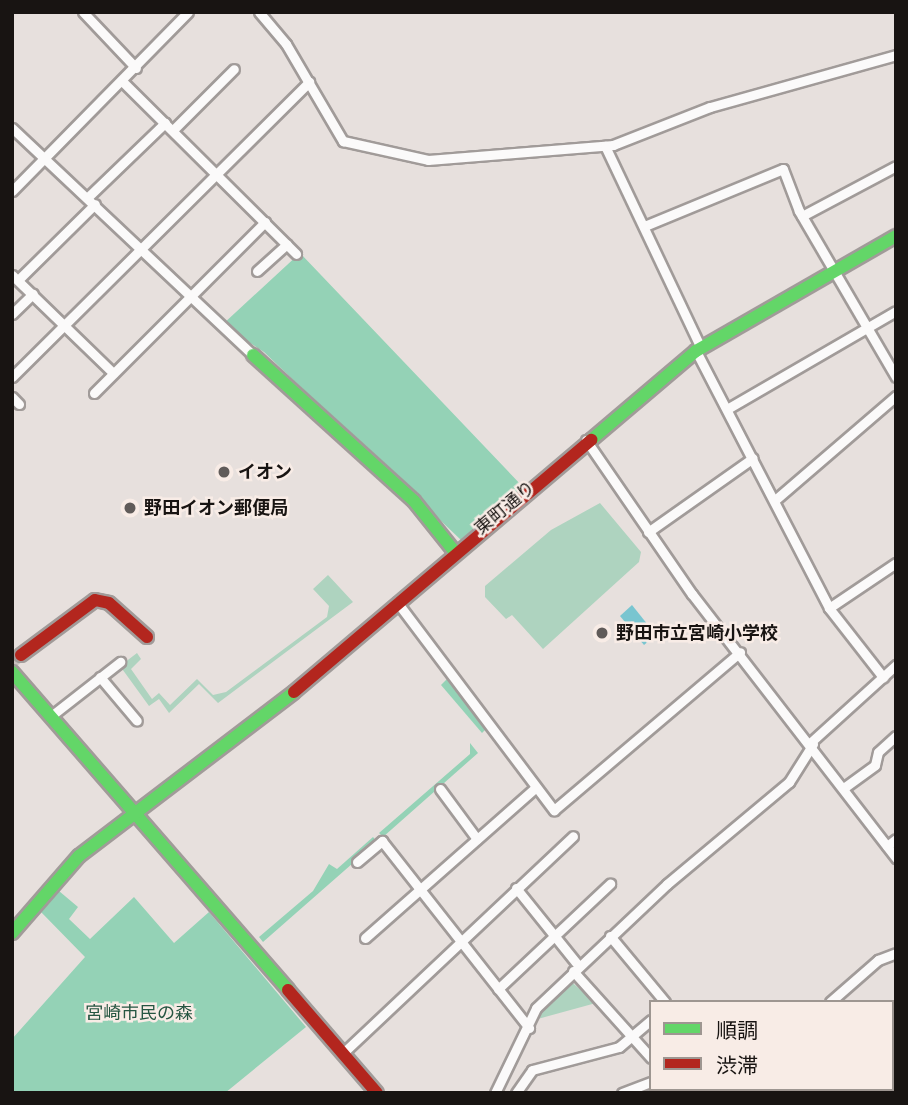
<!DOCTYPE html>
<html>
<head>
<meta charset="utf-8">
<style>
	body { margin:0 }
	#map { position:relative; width:908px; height:1105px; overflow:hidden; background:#e7e0dd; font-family:Helvetica,"Noto Sans JP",sans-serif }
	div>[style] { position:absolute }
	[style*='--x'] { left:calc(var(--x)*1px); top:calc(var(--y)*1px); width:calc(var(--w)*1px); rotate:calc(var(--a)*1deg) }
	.green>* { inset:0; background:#aed3bf }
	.forest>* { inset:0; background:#94d2b6 }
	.water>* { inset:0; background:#79c5d0 }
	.secondary-tunnel>* { height:12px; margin-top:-6px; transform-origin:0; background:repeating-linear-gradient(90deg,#c8c1bf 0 12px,transparent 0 18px) }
	.roads { filter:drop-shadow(2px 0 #a19b99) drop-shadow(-2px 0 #a19b99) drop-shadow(0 2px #a19b99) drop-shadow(0 -2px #a19b99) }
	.street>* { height:9px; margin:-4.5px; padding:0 4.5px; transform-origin:4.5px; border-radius:4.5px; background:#fbfafa }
	.fast>* { height:12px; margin:-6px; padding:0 6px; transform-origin:6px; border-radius:6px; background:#63d668 }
	.jam>* { height:12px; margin:-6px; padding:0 6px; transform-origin:6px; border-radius:6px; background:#b3261e }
	.dots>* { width:19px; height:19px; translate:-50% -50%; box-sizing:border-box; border:4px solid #f8ece6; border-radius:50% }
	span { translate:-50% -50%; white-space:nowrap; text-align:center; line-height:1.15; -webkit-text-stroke:5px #f8ece6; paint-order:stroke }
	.poi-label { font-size:18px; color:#181412; font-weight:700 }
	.left { translate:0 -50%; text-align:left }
	.street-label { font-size:18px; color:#181412 }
	.park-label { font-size:18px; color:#265642 }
	.frame { position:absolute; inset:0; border:14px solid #181412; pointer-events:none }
	.legend { position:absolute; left:649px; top:1000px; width:245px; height:91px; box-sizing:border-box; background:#f8ece6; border:2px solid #9e9691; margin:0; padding:9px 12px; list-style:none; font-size:21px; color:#181412 }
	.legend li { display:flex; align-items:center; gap:14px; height:35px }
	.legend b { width:35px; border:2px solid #9e9691 }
</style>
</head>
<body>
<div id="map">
	<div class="green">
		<i style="clip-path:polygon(600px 503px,641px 552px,639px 562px,543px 649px,512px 615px,506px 619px,485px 597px,485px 586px,551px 530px)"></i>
		<i style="clip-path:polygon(328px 575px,353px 602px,218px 703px,199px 684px,169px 713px,159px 699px,149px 706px,120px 666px,137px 653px,141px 659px,131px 669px,152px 699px,159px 693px,170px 705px,197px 679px,213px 695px,226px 692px,327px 617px,329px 606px,313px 589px)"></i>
		<i style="clip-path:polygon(568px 979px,596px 1003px,534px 1020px,536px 1013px)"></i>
	</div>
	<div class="forest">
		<i style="clip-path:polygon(300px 253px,523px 487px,461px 540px,264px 352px,222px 325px)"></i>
		<i style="clip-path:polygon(448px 678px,486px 729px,482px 733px,441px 685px)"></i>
		<i style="clip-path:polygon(470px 743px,478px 753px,383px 837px,379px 833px,470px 754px)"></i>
		<i style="clip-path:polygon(373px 837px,377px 842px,263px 942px,259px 937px,313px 891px,329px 864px,337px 869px)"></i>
		<i style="clip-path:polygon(59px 891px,78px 907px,69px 919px,90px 939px,134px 897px,174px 943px,209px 912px,306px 1027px,225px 1093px,12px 1093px,12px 1039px,85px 957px,41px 912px)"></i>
	</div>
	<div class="water">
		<i style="clip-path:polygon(632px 605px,656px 635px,644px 645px,620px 616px)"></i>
	</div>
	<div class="secondary-tunnel">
		<i style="--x:12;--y:662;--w:11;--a:-38"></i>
	</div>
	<div class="roads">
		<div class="street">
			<i style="--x:83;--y:12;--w:77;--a:46.6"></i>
			<i style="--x:259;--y:12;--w:42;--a:49.8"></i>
			<i style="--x:286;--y:44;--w:113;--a:59.6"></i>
			<i style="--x:343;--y:141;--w:87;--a:12.6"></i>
			<i style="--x:428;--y:160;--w:186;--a:-4.6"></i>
			<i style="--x:613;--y:145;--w:104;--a:-21.4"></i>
			<i style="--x:710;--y:107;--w:193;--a:-15.6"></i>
			<i style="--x:123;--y:82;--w:244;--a:44.8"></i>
			<i style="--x:12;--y:128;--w:331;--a:43.3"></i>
			<i style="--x:173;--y:130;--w:86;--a:-45"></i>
			<i style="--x:605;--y:146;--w:224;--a:64.6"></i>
			<i style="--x:12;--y:191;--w:251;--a:-45.5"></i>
			<i style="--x:88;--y:197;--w:107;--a:-43.9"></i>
			<i style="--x:802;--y:216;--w:106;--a:-28"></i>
			<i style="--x:647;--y:225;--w:147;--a:-22.4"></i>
			<i style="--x:783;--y:169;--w:45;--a:69.1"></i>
			<i style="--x:799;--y:211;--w:192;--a:59.7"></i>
			<i style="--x:257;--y:271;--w:40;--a:-42"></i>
			<i style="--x:12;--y:275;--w:141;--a:44.1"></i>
			<i style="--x:18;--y:280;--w:108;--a:-44.6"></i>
			<i style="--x:12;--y:314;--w:29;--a:-44"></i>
			<i style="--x:696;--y:351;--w:289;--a:62.6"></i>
			<i style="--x:829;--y:608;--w:88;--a:52"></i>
			<i style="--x:12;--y:377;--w:419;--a:-44.8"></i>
			<i style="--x:94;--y:393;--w:242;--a:-45"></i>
			<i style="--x:12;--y:397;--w:10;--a:45"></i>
			<i style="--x:727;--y:409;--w:195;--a:-30.1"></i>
			<i style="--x:586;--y:440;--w:187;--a:55.5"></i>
			<i style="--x:692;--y:594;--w:334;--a:52.3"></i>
			<i style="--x:775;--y:500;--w:160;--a:-40.7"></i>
			<i style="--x:648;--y:532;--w:128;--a:-35.2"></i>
			<i style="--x:397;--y:602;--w:261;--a:53"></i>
			<i style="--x:554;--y:810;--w:244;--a:-40.3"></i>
			<i style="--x:829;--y:608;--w:81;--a:-33.9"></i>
			<i style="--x:100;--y:677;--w:57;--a:49.9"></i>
			<i style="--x:51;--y:716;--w:88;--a:-38"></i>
			<i style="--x:811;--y:742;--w:115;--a:-42.2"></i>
			<i style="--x:845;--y:787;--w:37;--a:-36"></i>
			<i style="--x:875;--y:765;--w:13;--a:-77"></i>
			<i style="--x:878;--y:752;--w:24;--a:-42"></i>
			<i style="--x:440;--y:789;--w:62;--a:53.5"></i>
			<i style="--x:887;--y:846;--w:11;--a:-38"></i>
			<i style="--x:357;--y:862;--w:33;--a:-40"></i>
			<i style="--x:382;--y:841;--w:238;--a:51.8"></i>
			<i style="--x:516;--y:888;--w:99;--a:51.2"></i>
			<i style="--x:610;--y:936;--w:86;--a:50.2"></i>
			<i style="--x:365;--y:938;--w:228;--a:-41.4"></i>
			<i style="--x:573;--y:971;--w:117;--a:48.1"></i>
			<i style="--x:498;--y:989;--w:154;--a:-43.2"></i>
			<i style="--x:830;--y:1002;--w:64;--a:-41.2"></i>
			<i style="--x:878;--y:960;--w:19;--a:-21"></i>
			<i style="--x:343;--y:1053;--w:316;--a:-43.3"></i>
			<i style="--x:678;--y:1089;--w:5;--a:53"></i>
			<i style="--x:495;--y:1093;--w:94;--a:-64.2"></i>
			<i style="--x:536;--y:1008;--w:180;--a:-43.4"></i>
			<i style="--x:667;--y:884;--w:159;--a:-39.9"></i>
			<i style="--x:789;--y:782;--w:45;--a:-57.7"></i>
			<i style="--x:516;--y:1093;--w:28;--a:-55"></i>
			<i style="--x:532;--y:1070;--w:90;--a:-14.8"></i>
			<i style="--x:619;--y:1047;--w:42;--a:-40.2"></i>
			<i style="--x:622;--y:1093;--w:31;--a:-21"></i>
			<i style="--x:721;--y:1093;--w:6;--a:-45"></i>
		</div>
		<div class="fast">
			<i style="--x:253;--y:355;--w:217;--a:42.2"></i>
			<i style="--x:414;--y:501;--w:64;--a:51.3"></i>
			<i style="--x:591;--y:440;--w:138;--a:-40.3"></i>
			<i style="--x:696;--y:351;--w:231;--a:-29.9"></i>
			<i style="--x:12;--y:672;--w:421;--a:49"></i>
			<i style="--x:12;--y:933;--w:102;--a:-49"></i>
			<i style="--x:79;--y:856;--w:270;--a:-37.3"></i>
		</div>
		<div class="jam">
			<i style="--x:21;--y:655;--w:92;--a:-36.6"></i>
			<i style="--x:95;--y:600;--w:14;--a:12"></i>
			<i style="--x:109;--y:603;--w:51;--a:41.8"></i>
			<i style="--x:294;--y:692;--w:390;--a:-40.3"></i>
			<i style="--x:288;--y:990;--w:136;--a:49.2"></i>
		</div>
	</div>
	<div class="dots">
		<i style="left:224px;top:472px;background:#605b59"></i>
		<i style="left:130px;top:508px;background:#605b59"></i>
		<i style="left:602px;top:633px;background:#605b59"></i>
	</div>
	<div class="poi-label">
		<span class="left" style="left:238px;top:472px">イオン</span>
		<span class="left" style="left:144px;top:508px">野田イオン郵便局</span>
		<span class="left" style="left:616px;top:633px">野田市立宮崎小学校</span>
	</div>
	<div class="street-label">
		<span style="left:505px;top:508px;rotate:-40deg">東町通り</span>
	</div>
	<div class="park-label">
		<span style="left:139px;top:1013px">宮崎市民の森</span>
	</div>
	<div class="frame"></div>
	<ul class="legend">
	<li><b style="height:9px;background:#63d668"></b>順調</li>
	<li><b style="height:9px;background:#b3261e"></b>渋滞</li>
	</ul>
</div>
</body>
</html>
